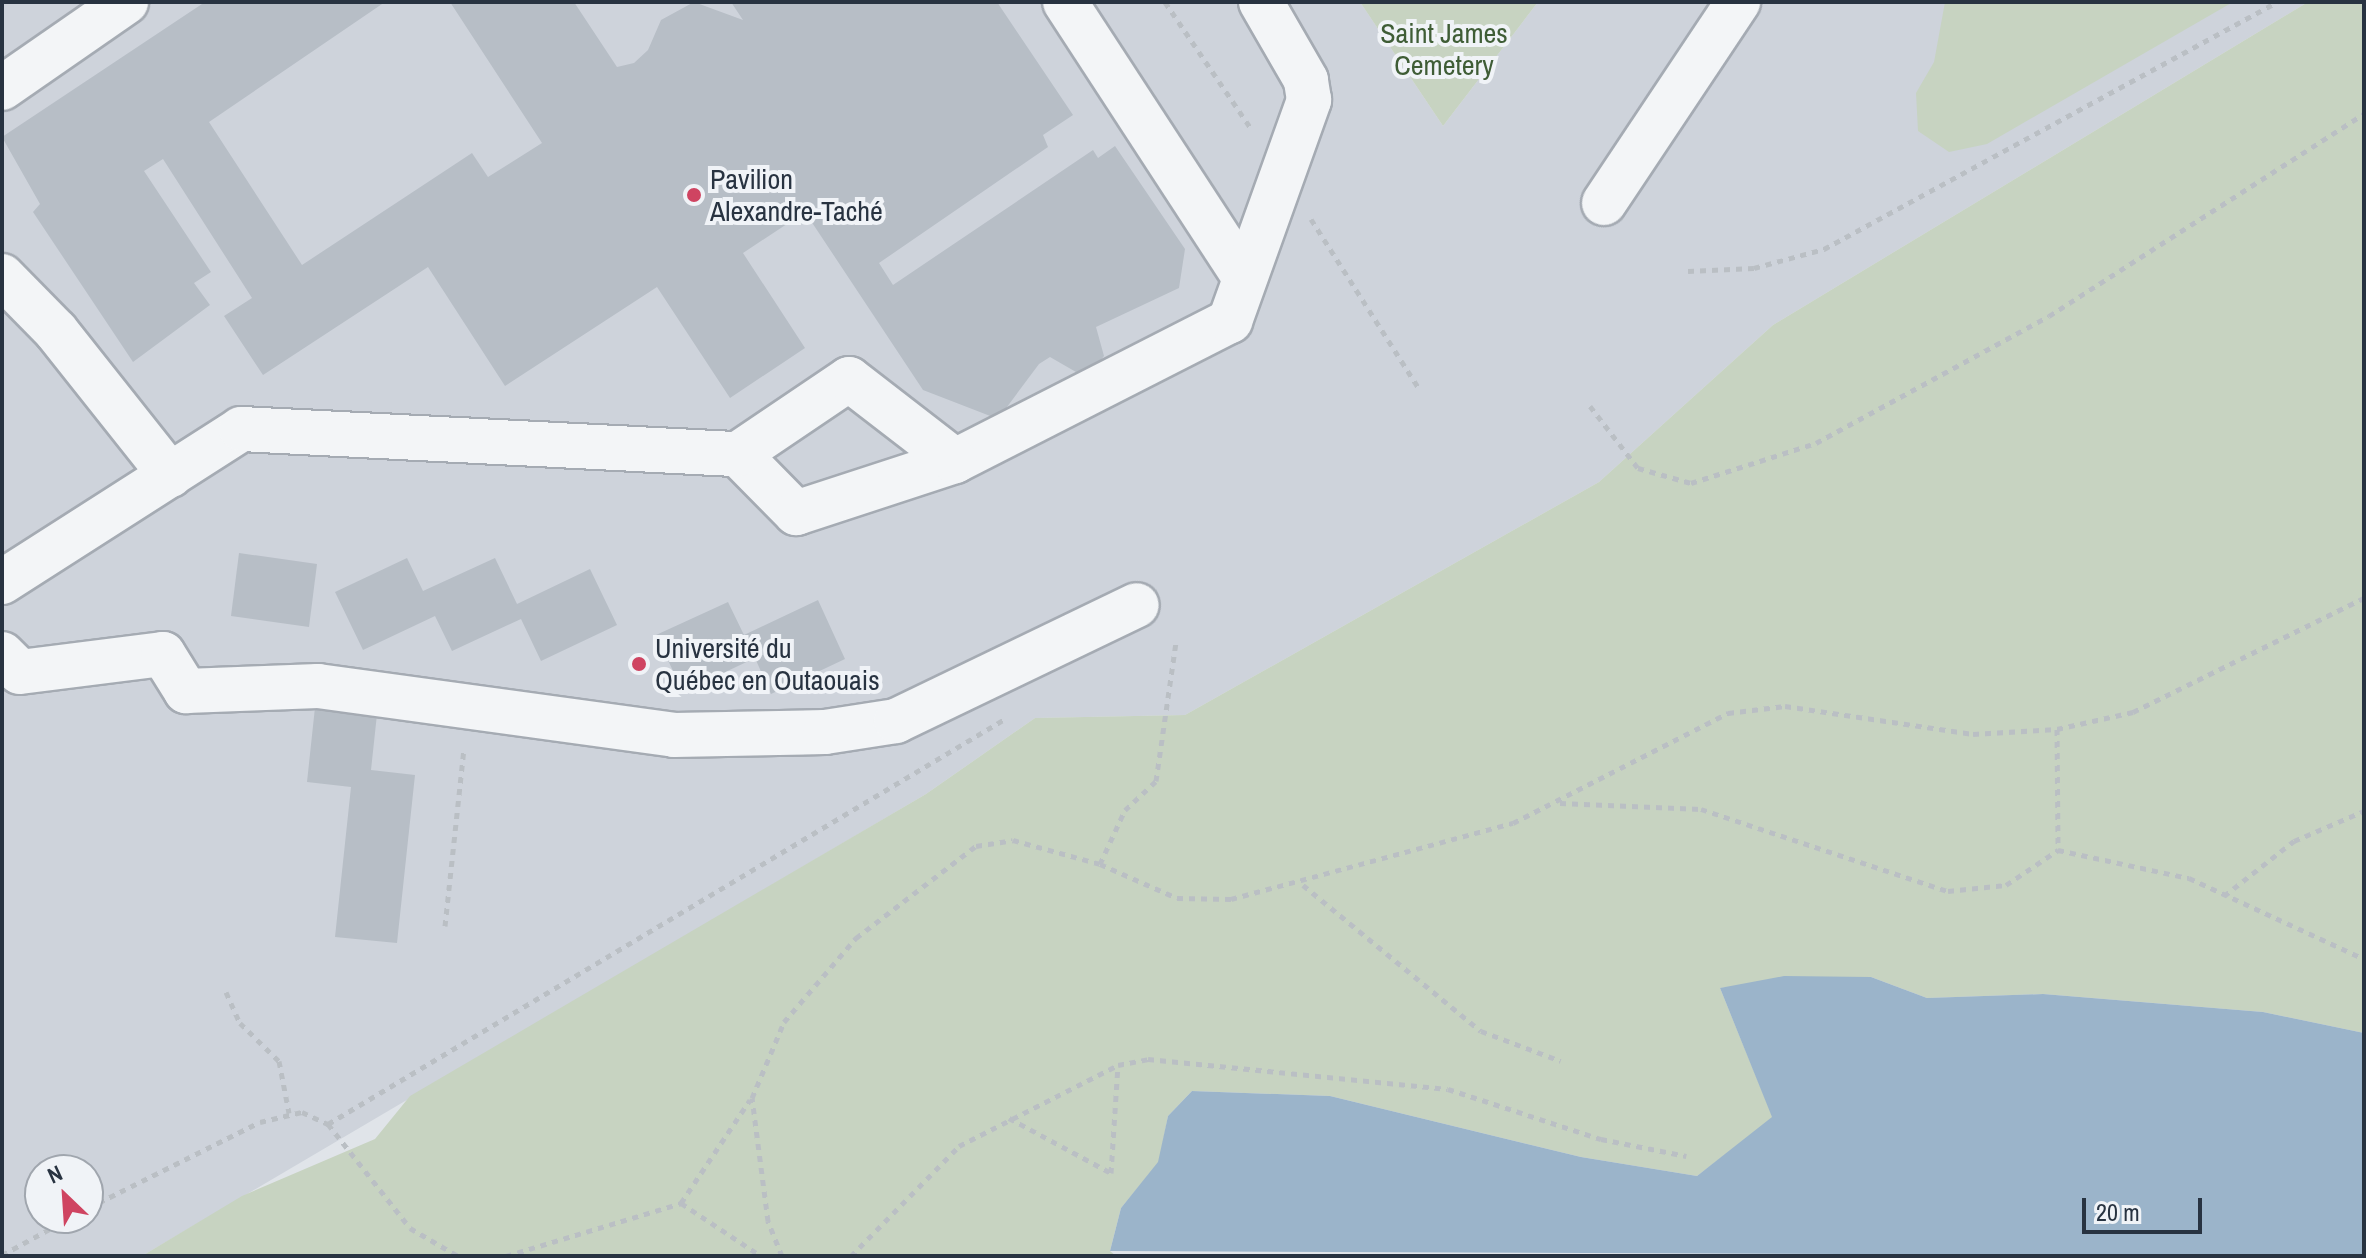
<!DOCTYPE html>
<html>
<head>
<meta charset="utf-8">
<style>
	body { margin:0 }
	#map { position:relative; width:2366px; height:1258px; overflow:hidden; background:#e0e4e9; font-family:"Archivo Narrow",sans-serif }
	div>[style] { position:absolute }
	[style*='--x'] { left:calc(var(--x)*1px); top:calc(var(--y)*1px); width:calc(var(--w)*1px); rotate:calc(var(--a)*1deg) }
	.built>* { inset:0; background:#ced3db }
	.green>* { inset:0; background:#c7d3c1 }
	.water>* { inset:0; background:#9bb4ca }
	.building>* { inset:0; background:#b7bec6 }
	.path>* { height:5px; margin-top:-2.5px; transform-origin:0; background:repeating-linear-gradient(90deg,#babfc4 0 6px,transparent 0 12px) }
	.roads { filter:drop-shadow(2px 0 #a5abb3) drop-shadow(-2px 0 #a5abb3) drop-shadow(0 2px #a5abb3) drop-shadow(0 -2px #a5abb3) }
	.minor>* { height:44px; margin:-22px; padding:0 22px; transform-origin:22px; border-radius:22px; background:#f3f5f7 }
	.dots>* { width:22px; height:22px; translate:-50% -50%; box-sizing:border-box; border:4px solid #f0f3f7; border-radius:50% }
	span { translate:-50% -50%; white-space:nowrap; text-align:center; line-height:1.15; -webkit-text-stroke:8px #f0f3f7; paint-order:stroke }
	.park-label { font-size:28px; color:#3f5d36 }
	.poi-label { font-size:28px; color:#283341 }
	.left { translate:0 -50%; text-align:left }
	.frame { position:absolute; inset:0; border:4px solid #283341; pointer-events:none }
	.north { position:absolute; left:24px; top:1154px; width:80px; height:80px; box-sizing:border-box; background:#f0f3f7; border:2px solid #a0a6ae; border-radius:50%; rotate:335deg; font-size:22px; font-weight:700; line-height:32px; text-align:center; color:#283341 }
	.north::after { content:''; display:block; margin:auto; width:28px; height:36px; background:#cf4461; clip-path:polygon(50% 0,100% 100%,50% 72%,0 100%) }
	.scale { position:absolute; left:2082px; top:1198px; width:120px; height:36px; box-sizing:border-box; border:4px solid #283341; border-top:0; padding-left:10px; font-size:24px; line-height:28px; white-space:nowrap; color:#283341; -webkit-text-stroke:6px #f0f3f7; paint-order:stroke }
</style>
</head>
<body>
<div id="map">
	<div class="built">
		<i style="clip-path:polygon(evenodd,2px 2px,1360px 2px,1443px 126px,1538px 2px,2308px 2px,1773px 325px,1599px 482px,1185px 715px,1035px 718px,926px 794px,142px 1256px,2px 1256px,2px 2px,40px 1170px,88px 1170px,88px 1218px,40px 1218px,40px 1170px)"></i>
	</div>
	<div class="green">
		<i style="clip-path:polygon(1360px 2px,1538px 2px,1443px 126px)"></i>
		<i style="clip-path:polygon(1945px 2px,2233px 2px,1987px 144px,1949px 152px,1918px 131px,1916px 93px,1934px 62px)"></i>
		<i style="clip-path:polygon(2308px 2px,2364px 2px,2364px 1033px,2263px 1012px,2043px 994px,1927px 998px,1871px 977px,1720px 988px,1773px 1118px,1697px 1176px,1581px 1157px,1330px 1096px,1192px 1091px,1168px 1116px,1159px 1162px,1121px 1208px,1110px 1251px,1116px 1256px,142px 1256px,242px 1196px,375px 1139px,410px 1096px,926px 794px,1035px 718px,1185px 715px,1599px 482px,1773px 325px)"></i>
	</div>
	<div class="water">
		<i style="clip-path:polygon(1784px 976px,1871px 977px,1927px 998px,2043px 994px,2263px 1012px,2364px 1033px,2364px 1256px,1110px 1251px,1121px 1208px,1158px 1162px,1168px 1116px,1192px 1091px,1330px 1096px,1581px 1157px,1697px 1176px,1772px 1117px,1720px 988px)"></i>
	</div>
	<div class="building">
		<i style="clip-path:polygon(205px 2px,385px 2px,209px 122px,302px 265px,472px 153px,488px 177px,542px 143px,450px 2px,574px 2px,617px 67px,634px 63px,648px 50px,661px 20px,694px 2px,743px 20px,731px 2px,997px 2px,1073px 115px,1043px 135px,1048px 147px,879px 263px,893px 285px,1093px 150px,1098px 158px,1115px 146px,1185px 249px,1179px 288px,1096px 327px,1104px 356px,1094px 369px,1076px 372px,1050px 357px,1039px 364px,998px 419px,923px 390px,805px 212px,743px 253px,805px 348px,730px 398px,657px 287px,505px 386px,428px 267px,263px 375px,224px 316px,252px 298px,163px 159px,144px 171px,211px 272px,194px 283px,210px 305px,133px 362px,33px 212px,40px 204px,2px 137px)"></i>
		<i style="clip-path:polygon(239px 553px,317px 564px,309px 627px,231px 616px)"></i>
		<i style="clip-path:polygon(407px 558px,423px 591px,495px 558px,517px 604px,590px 569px,617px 625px,541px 661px,521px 619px,452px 651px,435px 616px,363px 650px,335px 592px)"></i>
		<i style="clip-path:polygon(818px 600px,845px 659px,771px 694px,755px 658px,683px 692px,656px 635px,728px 602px,744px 635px)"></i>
		<i style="clip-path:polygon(316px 698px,378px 705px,371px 770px,415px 775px,397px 943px,335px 937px,351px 787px,307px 782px)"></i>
	</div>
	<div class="path">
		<i style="--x:1165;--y:2;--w:155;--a:55.8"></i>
		<i style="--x:1311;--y:219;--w:199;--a:57.5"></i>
		<i style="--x:1688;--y:271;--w:66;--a:-2.6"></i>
		<i style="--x:1754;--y:268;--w:73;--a:-15.2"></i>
		<i style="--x:1824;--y:249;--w:516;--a:-28.6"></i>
		<i style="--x:1590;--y:406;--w:78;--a:52.3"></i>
		<i style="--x:1638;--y:468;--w:55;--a:15.8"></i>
		<i style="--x:1691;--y:483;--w:131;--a:-17.7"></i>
		<i style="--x:1816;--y:443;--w:265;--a:-28.6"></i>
		<i style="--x:2049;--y:316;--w:374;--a:-32.7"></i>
		<i style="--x:2057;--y:729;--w:121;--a:89.5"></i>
		<i style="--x:1560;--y:803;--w:141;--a:2.4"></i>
		<i style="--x:1701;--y:809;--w:260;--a:18.4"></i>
		<i style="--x:1948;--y:891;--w:58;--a:-5.9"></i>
		<i style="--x:2006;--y:885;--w:63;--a:-33.9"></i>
		<i style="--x:2058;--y:850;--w:134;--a:12.1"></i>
		<i style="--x:2189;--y:878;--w:193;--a:24.8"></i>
		<i style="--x:1100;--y:864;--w:60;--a:-65.2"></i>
		<i style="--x:1125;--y:810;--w:42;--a:-43.1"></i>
		<i style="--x:1156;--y:781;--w:139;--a:-81.8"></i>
		<i style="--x:1303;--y:885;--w:230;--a:39.4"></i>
		<i style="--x:1481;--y:1031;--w:85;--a:20.6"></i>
		<i style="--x:2224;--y:896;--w:89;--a:-38.2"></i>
		<i style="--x:2294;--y:841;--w:76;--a:-23.2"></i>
		<i style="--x:445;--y:926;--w:179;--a:-83.9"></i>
		<i style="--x:226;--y:992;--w:34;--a:66"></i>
		<i style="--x:240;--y:1023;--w:54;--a:44.3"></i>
		<i style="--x:279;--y:1061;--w:53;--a:79.1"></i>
		<i style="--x:1009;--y:1118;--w:116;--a:28.3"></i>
		<i style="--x:1111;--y:1173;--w:107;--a:-86.3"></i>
		<i style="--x:328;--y:1124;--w:787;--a:-30.9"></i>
		<i style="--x:681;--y:1203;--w:96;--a:33.5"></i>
		<i style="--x:88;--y:1208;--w:192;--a:-26.6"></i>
		<i style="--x:260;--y:1122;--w:43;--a:-13.4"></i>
		<i style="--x:302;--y:1112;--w:29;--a:25"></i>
		<i style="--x:328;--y:1124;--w:132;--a:51.7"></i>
		<i style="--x:410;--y:1228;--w:56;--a:30.3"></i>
		<i style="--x:2;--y:1255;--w:77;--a:-28.6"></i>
		<i style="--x:506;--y:1256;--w:183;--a:-16.8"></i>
		<i style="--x:681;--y:1203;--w:124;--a:-56.2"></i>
		<i style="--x:782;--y:1256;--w:38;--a:-112"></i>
		<i style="--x:768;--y:1221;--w:124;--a:-97.4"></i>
		<i style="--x:752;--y:1098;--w:82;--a:-67.2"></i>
		<i style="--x:784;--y:1022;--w:111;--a:-49.4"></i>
		<i style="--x:856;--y:938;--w:151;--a:-37.5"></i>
		<i style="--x:976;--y:846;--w:37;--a:-9"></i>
		<i style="--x:1013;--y:840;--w:90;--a:15.4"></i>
		<i style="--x:1100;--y:864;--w:84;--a:23.8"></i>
		<i style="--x:1177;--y:898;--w:54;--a:1.1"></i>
		<i style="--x:1231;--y:899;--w:292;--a:-15.1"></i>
		<i style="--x:1513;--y:823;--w:242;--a:-27.1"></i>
		<i style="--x:1728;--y:713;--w:57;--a:-7"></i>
		<i style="--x:1785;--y:706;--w:190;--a:8.5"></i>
		<i style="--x:1973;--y:734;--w:84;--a:-3.4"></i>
		<i style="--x:2057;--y:729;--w:78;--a:-12.6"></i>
		<i style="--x:2133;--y:712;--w:258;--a:-26.3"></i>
		<i style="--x:851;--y:1256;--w:154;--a:-45.5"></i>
		<i style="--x:959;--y:1146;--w:178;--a:-27"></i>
		<i style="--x:1118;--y:1065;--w:31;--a:-11"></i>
		<i style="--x:1148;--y:1059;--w:301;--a:5.7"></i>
		<i style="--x:1448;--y:1089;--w:161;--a:18.1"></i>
		<i style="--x:1601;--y:1139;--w:87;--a:11.3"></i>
	</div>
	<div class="roads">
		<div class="minor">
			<i style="--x:1065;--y:2;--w:328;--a:56.9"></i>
			<i style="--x:2;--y:88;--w:151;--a:-34.7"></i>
			<i style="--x:1604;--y:203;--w:242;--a:-56.3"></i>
			<i style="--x:2;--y:276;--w:77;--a:45.5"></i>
			<i style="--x:56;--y:331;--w:184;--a:51.6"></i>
			<i style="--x:738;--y:454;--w:83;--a:45.5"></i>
			<i style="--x:796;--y:513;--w:167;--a:-18.1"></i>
			<i style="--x:955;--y:461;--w:309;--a:-27"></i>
			<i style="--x:1230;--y:321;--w:235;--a:-70.3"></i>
			<i style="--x:1309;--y:100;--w:20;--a:-99"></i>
			<i style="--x:1306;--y:80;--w:90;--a:-120"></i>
			<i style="--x:2;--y:582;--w:284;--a:-32.6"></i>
			<i style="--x:241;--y:429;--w:498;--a:2.9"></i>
			<i style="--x:738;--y:454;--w:134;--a:-34"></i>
			<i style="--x:849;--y:379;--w:134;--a:37.7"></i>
			<i style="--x:2;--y:654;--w:25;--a:45"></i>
			<i style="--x:20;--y:672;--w:144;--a:-7.2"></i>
			<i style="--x:163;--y:654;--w:44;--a:58.1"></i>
			<i style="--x:186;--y:691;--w:132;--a:-2.2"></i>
			<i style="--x:318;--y:686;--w:359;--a:7.8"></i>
			<i style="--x:674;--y:735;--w:151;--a:-1.1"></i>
			<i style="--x:825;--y:732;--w:72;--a:-8.8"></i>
			<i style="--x:896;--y:721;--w:267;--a:-25.7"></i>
		</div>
	</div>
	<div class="dots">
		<i style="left:694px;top:195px;background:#cf4461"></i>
		<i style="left:639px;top:664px;background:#cf4461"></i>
	</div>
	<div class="park-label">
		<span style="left:1444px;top:49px">Saint James<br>Cemetery</span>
	</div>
	<div class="poi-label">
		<span class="left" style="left:710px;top:195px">Pavilion<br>Alexandre-Taché</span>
		<span class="left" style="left:655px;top:664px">Université du<br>Québec en Outaouais</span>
	</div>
	<div class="frame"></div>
	<div class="north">N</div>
	<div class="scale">20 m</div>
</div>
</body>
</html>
